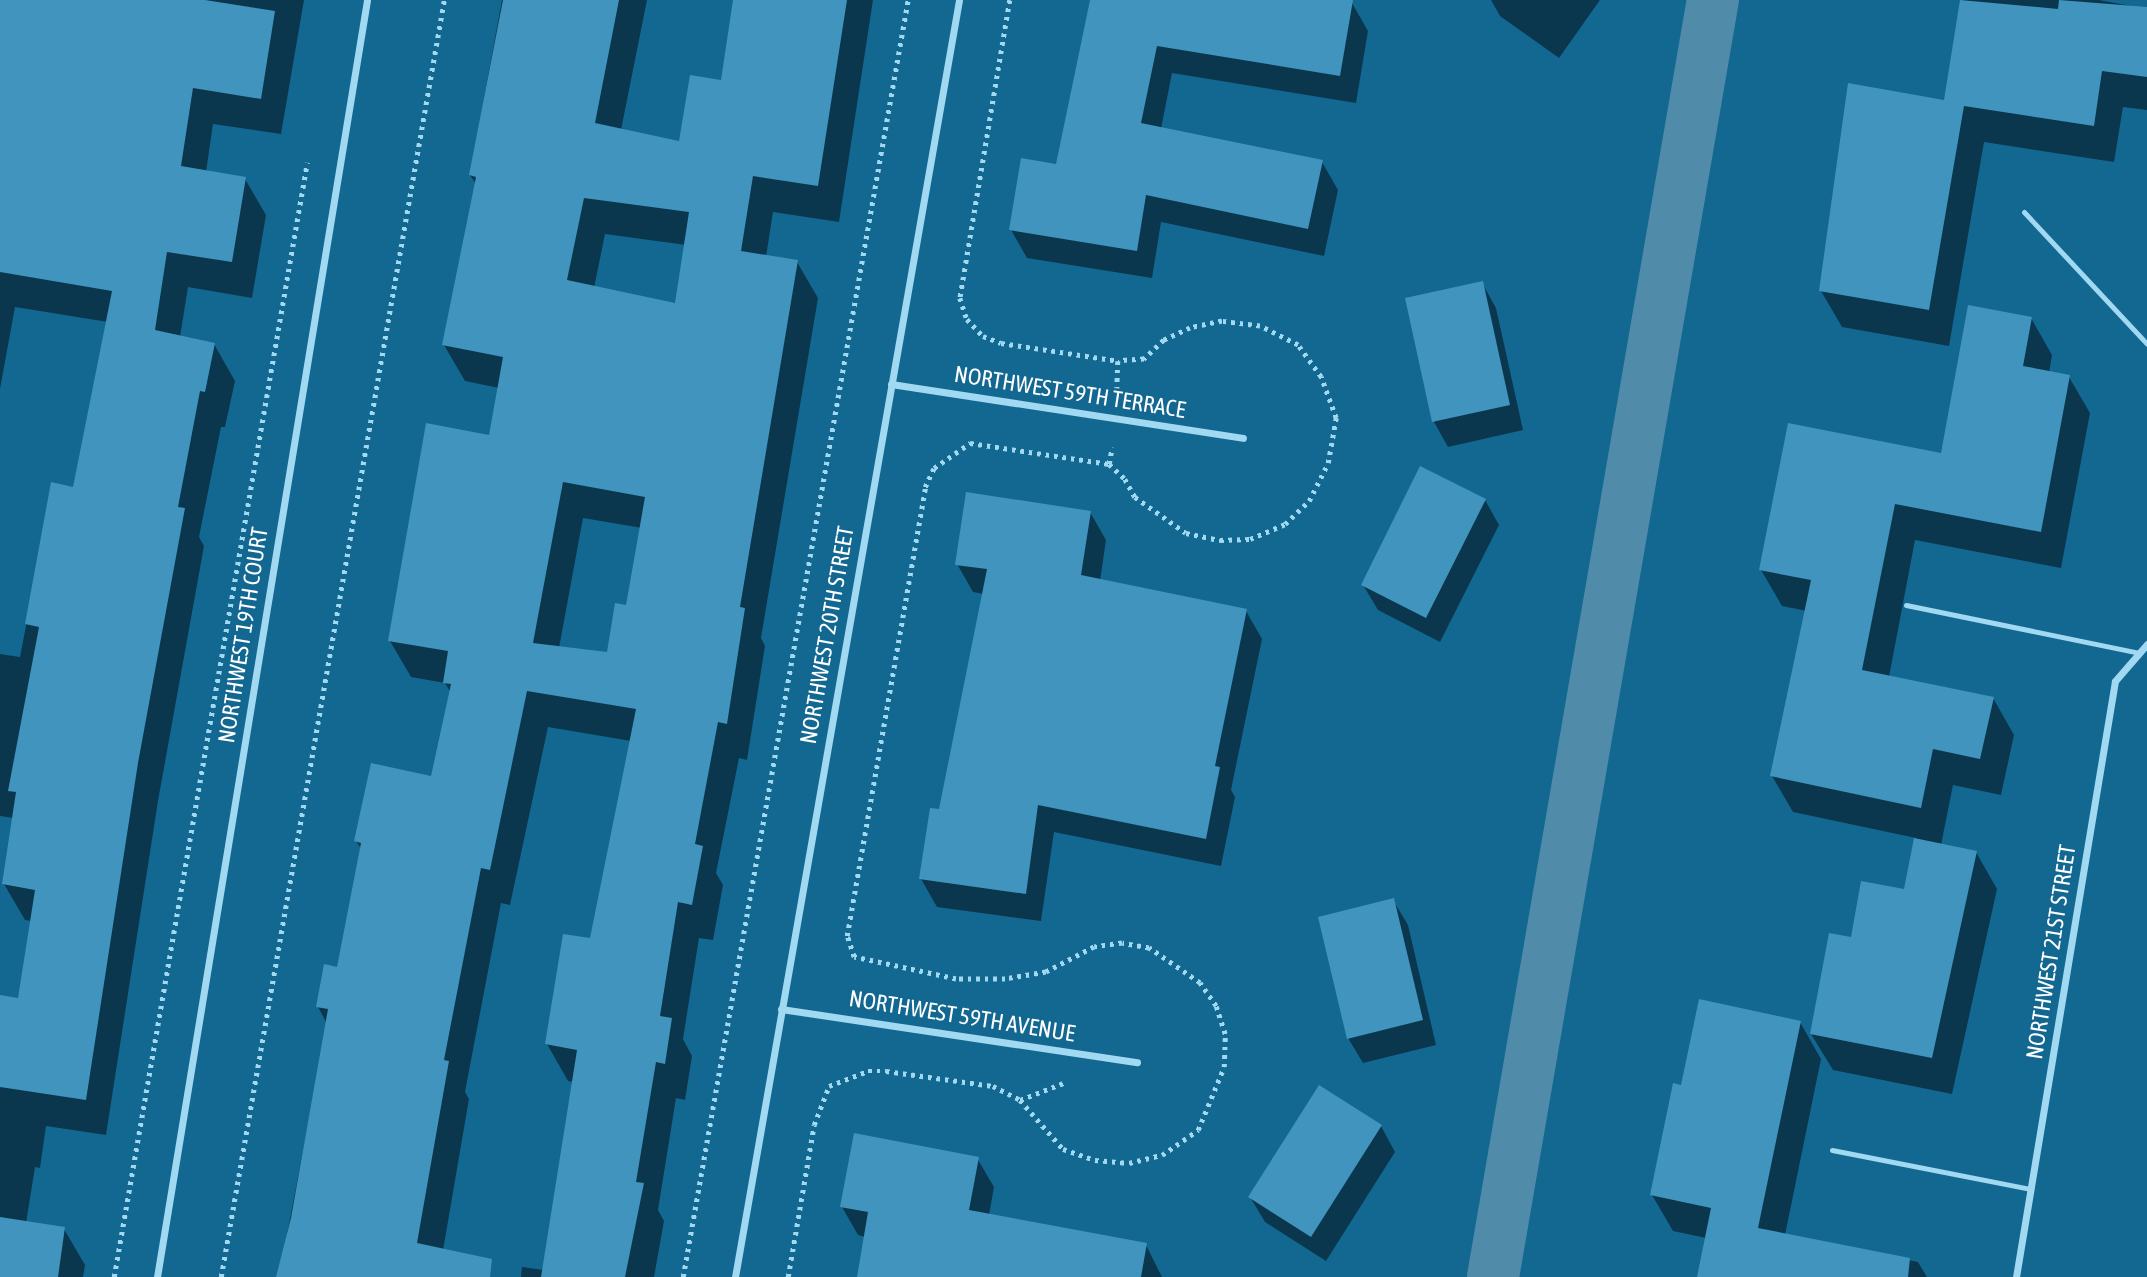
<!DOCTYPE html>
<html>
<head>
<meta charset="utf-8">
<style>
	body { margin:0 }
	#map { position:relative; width:2147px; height:1277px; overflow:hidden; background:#136892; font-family:"Asap Condensed",sans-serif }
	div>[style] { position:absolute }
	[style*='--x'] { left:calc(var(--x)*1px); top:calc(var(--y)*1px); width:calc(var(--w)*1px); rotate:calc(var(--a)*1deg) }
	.shadow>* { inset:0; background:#0007 }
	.canal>* { height:52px; margin:-26px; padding:0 26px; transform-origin:26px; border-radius:26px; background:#508ca9 }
	.building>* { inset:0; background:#4094bd }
	.path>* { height:4.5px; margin-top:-2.25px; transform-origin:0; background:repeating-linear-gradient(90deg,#a1d8f2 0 3.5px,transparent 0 8.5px) }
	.lane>* { height:5px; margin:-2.5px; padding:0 2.5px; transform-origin:2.5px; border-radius:2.5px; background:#a1d8f2 }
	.street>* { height:7px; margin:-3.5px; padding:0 3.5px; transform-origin:3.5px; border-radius:3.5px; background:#a1d8f2 }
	span { translate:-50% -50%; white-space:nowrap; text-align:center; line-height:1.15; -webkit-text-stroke:5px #136892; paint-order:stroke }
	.street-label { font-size:23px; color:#fff }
</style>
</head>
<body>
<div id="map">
	<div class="shadow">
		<i style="clip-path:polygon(0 0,304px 0,281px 134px,213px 124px,206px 172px,245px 179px,266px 215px,252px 298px,188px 287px,180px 337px,214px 344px,235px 381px,225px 427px,221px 427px,199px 537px,204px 546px,158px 801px,106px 1135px,46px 1126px,40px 1168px,35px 1167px,26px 1223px,64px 1229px,85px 1265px,83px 1277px,0 1277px,0 997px,20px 1000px,32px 921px,25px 920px,4px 884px,14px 818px,0 816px,0 654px,20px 657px,53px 485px,74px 489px,108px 322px,15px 307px,0 389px)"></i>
		<i style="clip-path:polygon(evenodd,502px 0,647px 0,621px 130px,681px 143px,723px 82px,735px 0,873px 0,839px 222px,773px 212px,766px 257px,797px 262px,818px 298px,761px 638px,765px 646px,747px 760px,739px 758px,716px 873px,723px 885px,713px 940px,699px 938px,683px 1039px,692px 1056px,685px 1100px,676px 1098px,658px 1210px,664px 1221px,654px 1277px,521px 1277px,522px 1267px,544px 1270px,574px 1082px,568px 1081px,547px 1044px,591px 940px,631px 741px,548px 727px,510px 905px,501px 903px,465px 1092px,469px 1099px,440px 1268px,445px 1277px,279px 1277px,327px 1024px,318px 1007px,339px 969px,362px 850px,356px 841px,432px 778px,451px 693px,445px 683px,411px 677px,390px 641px,491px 437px,499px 388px,465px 381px,444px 345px,476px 184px,470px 175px,502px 0,605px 234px,686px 245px,677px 305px,594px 288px,605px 234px,502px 0,583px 518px,642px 528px,628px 607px,609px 654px,559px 648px,583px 518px)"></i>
		<i style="clip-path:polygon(1091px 0,1352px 3px,1368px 31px,1356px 103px,1172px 73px,1161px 129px,1322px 162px,1338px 190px,1324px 256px,1161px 222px,1152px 278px,1027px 258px,1011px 230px,1058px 166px)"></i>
		<i style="clip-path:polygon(1491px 0,1600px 0,1559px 58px,1500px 16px)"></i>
		<i style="clip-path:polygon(1961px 0,2099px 0,2147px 9px,2147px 110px,2123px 107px,2114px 162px,1984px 142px,1949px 346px,1842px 327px,1821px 291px,1946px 102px)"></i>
		<i style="clip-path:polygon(1482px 283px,1496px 308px,1523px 430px,1448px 447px,1434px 422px)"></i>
		<i style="clip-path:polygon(2031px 318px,2052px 355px,2049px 373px,2069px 377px,2090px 413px,2061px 568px,1915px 540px,1889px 677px,1993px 698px,2014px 735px,2001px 795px,1953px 785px,1941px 845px,1976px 852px,1997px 889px,1952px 1094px,1833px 1070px,1811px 1034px,1852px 939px,1905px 892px,1916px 838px,1793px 812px,1772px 776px,1807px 611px,1782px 606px,1761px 570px,1942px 455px)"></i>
		<i style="clip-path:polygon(1485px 500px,1499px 525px,1440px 642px,1378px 610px,1363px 585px)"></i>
		<i style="clip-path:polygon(1090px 512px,1106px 540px,1100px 581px,1246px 611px,1262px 639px,1231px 790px,1235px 797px,1221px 866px,1054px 832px,1041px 921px,937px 907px,921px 879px,940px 811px,984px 594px,973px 592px,957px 564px)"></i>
		<i style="clip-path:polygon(1393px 900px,1408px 925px,1436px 1045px,1363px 1063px,1348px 1038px)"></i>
		<i style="clip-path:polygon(1800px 1022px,1821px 1059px,1785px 1235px,1918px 1262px,1927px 1277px,1699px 1277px,1706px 1238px,1673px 1231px,1652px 1195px,1683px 1087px)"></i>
		<i style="clip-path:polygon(1381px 1126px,1395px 1152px,1326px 1261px,1265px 1222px,1250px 1197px)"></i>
		<i style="clip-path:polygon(977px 1158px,994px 1187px,989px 1215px,1146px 1245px,1162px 1277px,859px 1277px,865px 1237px,858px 1235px,842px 1207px)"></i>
	</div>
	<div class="canal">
		<i style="--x:1493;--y:1277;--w:1296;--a:-80.23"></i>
	</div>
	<div class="building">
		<i style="clip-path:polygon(0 0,205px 0,275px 11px,261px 99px,193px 88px,181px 166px,246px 177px,232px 262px,167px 252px,155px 330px,215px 343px,205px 392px,200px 391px,178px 507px,185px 508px,138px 763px,86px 1100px,0 1087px,0 995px,18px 998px,35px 890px,2px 884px,16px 792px,8px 791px,39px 627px,25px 624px,51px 482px,73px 487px,112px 291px,0 272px)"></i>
		<i style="clip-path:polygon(evenodd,503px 0,619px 0,595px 123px,679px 141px,690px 75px,721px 80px,733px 0,847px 0,818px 186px,753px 176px,741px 251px,798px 260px,740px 607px,745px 608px,727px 724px,718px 722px,695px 844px,703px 846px,692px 905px,678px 902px,660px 1016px,672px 1018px,665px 1064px,656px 1062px,636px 1182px,644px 1183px,625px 1277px,541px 1277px,577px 1050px,545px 1044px,563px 934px,590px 938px,636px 709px,527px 691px,490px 870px,481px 868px,444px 1060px,449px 1061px,417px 1243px,492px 1259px,490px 1277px,276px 1277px,291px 1218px,328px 1009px,316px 1007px,324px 964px,337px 967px,361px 843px,354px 841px,371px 763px,431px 776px,451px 684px,443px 683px,448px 651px,388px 641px,426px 423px,489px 435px,503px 357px,442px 345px,476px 177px,469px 175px,503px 0,584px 198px,689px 212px,675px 303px,567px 280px,584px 198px,503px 0,563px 482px,645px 497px,626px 605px,615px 603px,607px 652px,533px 643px,563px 482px)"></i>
		<i style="clip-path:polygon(1090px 0,1353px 0,1340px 76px,1157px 46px,1141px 123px,1323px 160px,1308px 229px,1146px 195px,1137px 251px,1009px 230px,1021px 158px,1056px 164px)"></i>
		<i style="clip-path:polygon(1960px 0,2058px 9px,2059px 0,2147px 7px,2147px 77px,2102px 71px,2094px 126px,1964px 106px,1929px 310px,1819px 291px,1848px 83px,1944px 100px)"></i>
		<i style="clip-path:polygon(1483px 281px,1510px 405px,1432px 422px,1405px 298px)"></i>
		<i style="clip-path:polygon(1968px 305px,2032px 317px,2023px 366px,2070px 375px,2041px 532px,1895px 504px,1862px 670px,1994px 697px,1980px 759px,1933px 749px,1921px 808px,1770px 776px,1811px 580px,1759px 570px,1788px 423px,1941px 453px)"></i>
		<i style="clip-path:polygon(1420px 466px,1486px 499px,1426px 618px,1361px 585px)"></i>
		<i style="clip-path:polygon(966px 492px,1091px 511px,1081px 575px,1247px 609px,1215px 766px,1220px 767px,1206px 839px,1038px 805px,1026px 894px,919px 879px,930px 808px,939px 809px,987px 569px,955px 565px)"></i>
		<i style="clip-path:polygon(1914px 838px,1977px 851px,1932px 1058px,1810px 1034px,1829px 933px,1851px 937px,1861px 881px,1904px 889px)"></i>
		<i style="clip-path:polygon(1394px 898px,1423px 1020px,1347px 1039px,1318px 917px)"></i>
		<i style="clip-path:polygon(1699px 999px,1801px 1021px,1758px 1228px,1910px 1258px,1908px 1277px,1697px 1277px,1711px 1208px,1650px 1195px,1673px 1083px,1681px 1085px)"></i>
		<i style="clip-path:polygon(1319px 1085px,1382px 1125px,1311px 1237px,1248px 1197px)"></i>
		<i style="clip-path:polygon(854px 1133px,979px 1157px,969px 1210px,1147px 1243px,1141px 1277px,857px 1277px,868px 1212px,840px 1207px)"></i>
		<i style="clip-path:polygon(0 1217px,65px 1227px,58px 1277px,0 1277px)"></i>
	</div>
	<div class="path">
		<i style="--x:1010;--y:0;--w:302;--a:99.5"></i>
		<i style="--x:960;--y:298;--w:22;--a:72"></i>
		<i style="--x:967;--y:319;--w:23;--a:47"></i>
		<i style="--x:983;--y:336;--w:19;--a:21"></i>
		<i style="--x:1001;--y:343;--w:118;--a:8.7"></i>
		<i style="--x:1109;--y:464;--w:22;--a:43"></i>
		<i style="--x:1125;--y:479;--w:21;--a:61"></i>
		<i style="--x:1135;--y:497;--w:62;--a:35.2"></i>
		<i style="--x:1186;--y:533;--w:35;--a:12"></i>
		<i style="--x:1220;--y:540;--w:30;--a:-2"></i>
		<i style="--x:1250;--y:539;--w:38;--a:-23"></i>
		<i style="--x:1285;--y:524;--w:33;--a:-44"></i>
		<i style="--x:1309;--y:501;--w:42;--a:-63.4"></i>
		<i style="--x:1328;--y:463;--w:46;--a:-79.9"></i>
		<i style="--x:1336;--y:418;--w:44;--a:-110.1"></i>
		<i style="--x:1321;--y:377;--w:39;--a:-126"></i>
		<i style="--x:1298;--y:345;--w:42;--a:-153.4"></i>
		<i style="--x:1260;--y:326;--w:38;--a:-173"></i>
		<i style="--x:1222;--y:321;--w:33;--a:168"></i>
		<i style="--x:1190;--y:328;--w:29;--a:155"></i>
		<i style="--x:1164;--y:340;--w:28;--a:136"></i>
		<i style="--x:1144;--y:359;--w:26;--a:176"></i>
		<i style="--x:1118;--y:361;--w:29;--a:92"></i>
		<i style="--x:1020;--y:1100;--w:65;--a:48.7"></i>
		<i style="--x:1063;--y:1149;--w:34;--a:19"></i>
		<i style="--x:1095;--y:1160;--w:34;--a:5"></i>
		<i style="--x:1129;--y:1163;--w:34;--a:-14"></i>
		<i style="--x:1162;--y:1155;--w:44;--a:-34.8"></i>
		<i style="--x:1198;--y:1130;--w:68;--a:-67.6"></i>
		<i style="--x:1224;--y:1067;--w:33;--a:-88"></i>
		<i style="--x:1225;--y:1034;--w:29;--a:-108"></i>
		<i style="--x:1216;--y:1006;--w:28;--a:-125"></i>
		<i style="--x:1200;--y:983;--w:62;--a:-145.5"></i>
		<i style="--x:1149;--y:948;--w:27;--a:-170"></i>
		<i style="--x:1122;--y:943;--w:28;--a:172"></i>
		<i style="--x:1094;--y:947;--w:54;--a:152.5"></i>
		<i style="--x:1046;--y:972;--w:42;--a:170.3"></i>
		<i style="--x:1005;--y:979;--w:49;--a:180"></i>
		<i style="--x:956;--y:979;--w:104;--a:-167.8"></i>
		<i style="--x:854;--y:957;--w:22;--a:-108"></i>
		<i style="--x:847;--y:936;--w:456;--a:-80.1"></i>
		<i style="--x:925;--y:487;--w:21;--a:-65"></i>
		<i style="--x:934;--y:468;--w:44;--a:-34.8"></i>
		<i style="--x:970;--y:443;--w:141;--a:8.6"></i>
		<i style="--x:1109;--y:464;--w:17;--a:-80"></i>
		<i style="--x:114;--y:1277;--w:1131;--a:-80.17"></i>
		<i style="--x:221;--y:1277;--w:1296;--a:-80.09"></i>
		<i style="--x:683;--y:1277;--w:1297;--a:-80.01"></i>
		<i style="--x:788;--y:1277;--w:154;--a:-80.3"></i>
		<i style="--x:814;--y:1125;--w:42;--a:-69"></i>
		<i style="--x:829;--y:1086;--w:42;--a:-21"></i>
		<i style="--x:868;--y:1071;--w:18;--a:0"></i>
		<i style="--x:886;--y:1071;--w:108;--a:8"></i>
		<i style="--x:993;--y:1086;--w:30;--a:27"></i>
		<i style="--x:1020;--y:1100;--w:49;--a:-21.4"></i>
	</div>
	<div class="lane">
		<i style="--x:2024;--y:212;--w:180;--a:47"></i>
		<i style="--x:1906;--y:605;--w:238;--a:11.6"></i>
		<i style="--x:1832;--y:1150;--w:203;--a:11.1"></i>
	</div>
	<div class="street">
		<i style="--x:891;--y:384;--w:356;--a:8.7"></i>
		<i style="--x:781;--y:1009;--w:360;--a:8.5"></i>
		<i style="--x:157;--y:1277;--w:1294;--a:-80.66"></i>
		<i style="--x:735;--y:1277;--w:1296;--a:-80.05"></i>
		<i style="--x:2016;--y:1277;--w:604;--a:-80.57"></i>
		<i style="--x:2115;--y:681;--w:49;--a:-49.1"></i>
	</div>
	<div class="street-label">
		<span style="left:1070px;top:392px;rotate:9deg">NORTHWEST 59TH TERRACE</span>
		<span style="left:243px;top:635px;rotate:-81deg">NORTHWEST 19TH COURT</span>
		<span style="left:827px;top:635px;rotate:-80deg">NORTHWEST 20TH STREET</span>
		<span style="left:2051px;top:952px;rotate:-81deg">NORTHWEST 21ST STREET</span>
		<span style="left:962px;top:1016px;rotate:9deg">NORTHWEST 59TH AVENUE</span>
	</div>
</div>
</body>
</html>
